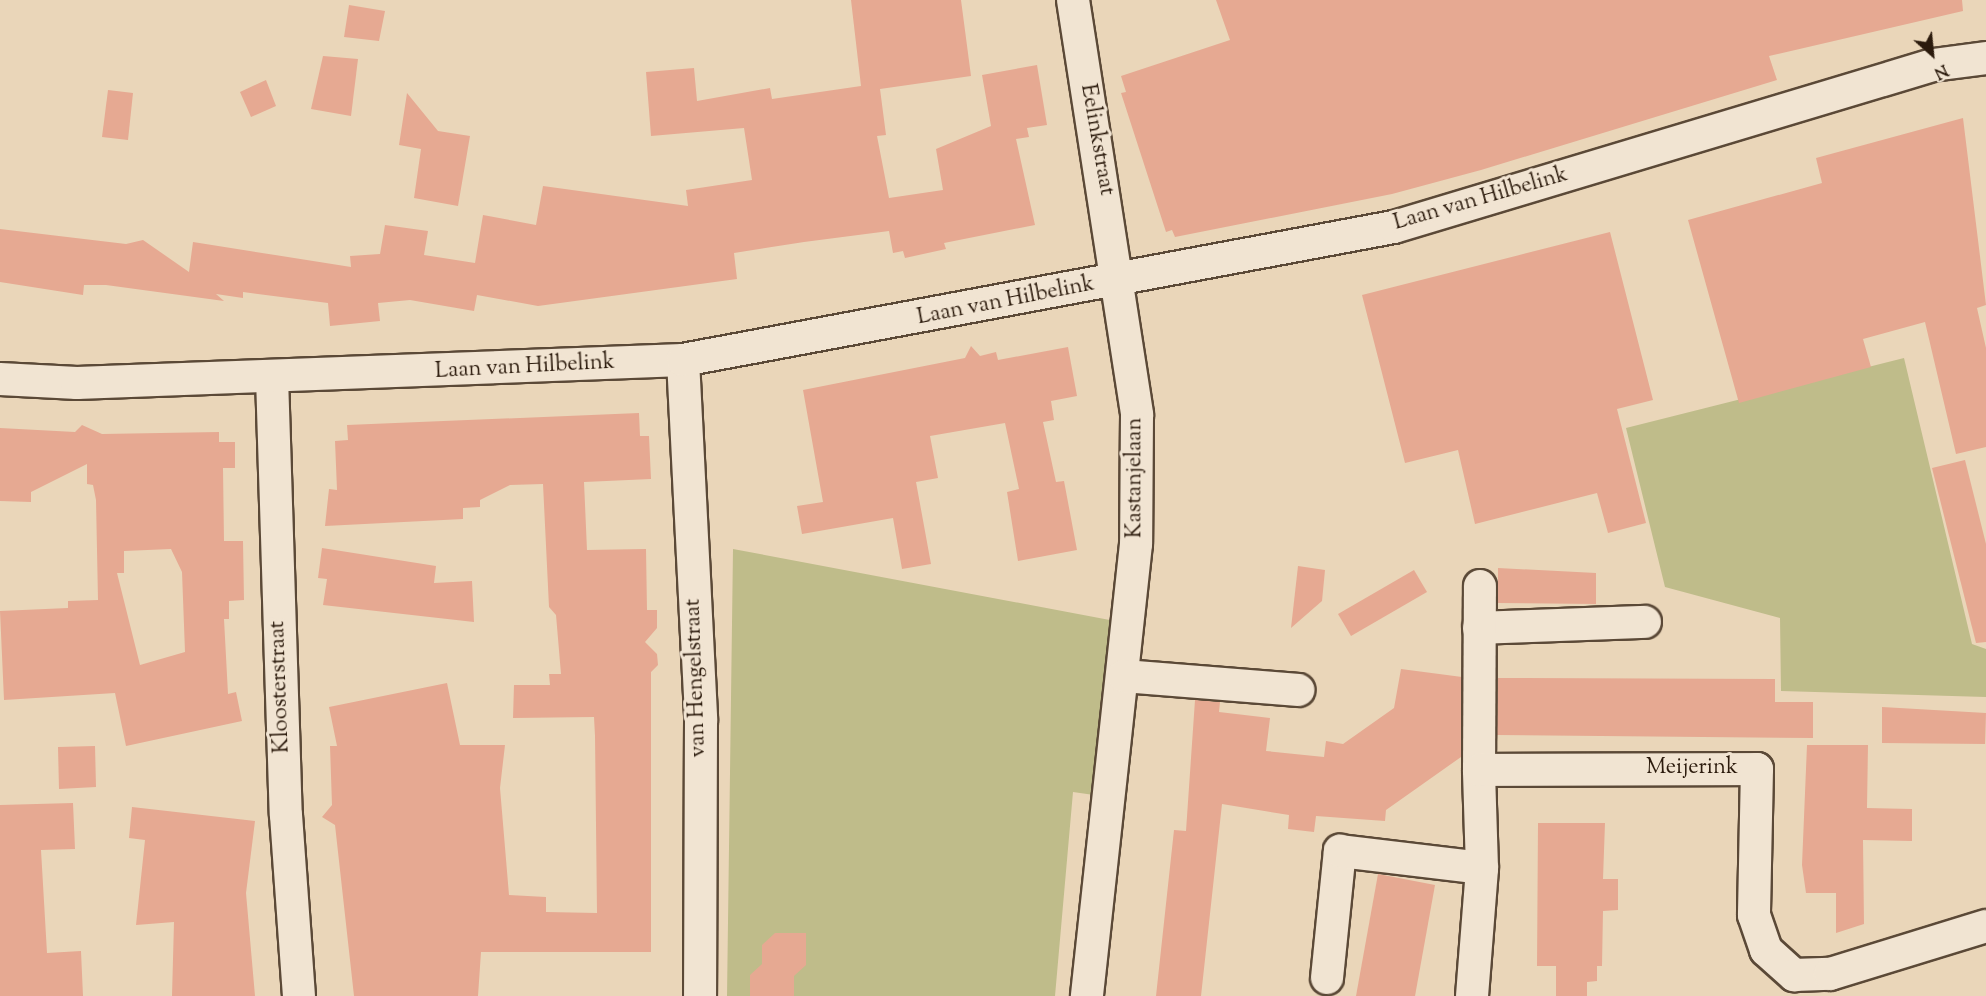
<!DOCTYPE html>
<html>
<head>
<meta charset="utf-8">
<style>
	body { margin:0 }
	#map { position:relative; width:1986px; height:996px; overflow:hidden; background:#ead6b9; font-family:"Sorts Mill Goudy",serif }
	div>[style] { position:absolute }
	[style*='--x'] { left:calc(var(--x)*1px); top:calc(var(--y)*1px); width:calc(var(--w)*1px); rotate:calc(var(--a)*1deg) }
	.green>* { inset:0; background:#bfbc8a }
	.building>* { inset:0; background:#e6a992 }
	.roads { filter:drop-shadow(2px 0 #5b4937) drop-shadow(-2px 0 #5b4937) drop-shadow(0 2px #5b4937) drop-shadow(0 -2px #5b4937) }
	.minor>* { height:32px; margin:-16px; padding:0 16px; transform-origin:16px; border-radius:16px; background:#f1e4d2 }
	span { translate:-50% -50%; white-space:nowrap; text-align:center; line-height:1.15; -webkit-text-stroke:6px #f1e4d2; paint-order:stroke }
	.street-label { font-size:22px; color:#2b1a0c }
	.north { position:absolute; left:1902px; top:24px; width:60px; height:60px; -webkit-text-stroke:4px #f1e4d2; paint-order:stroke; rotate:153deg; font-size:16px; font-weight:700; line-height:24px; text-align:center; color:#2b1a0c }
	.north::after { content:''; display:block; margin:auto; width:21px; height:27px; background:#2b1a0c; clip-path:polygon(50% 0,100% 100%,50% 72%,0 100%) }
</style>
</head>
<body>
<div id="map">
	<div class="green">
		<i style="clip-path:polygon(1904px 358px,1972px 644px,1986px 649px,1986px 697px,1781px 691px,1780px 618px,1665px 587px,1626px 428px)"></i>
		<i style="clip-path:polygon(733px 549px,1115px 621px,1094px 795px,1073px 792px,1055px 996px,727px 996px)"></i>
	</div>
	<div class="building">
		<i style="clip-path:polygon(851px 0,961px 0,971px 76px,880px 89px,886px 135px,877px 136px,889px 198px,943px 190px,936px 149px,991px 126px,982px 75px,1037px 65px,1047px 125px,1027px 128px,1029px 137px,1016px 139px,1035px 225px,944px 243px,946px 249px,905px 258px,903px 251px,893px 253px,889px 231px,804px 242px,734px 253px,737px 279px,538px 306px,477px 295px,474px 311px,410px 300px,378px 303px,380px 321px,330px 326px,328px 303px,243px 292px,243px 298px,216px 294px,224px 301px,106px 285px,84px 285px,83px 295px,0 282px,0 229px,126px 244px,143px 240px,189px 272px,193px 242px,351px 267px,350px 256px,380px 254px,385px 225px,428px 231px,424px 255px,475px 263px,483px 215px,536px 225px,543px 186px,688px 206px,686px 190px,752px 180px,744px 128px,651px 136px,646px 72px,694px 68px,697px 101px,770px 88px,772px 99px,861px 86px)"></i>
		<i style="clip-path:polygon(1216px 0,1962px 0,1963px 11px,1769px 56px,1777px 80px,1481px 170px,1392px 194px,1175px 237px,1172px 230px,1166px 232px,1121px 93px,1126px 92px,1121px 76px,1230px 40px)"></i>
		<i style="clip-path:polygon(349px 5px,385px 11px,379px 41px,344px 37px)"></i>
		<i style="clip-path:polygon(323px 56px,358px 59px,351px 116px,311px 109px)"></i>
		<i style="clip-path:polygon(266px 80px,276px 106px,251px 117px,240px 92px)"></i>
		<i style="clip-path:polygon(108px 90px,133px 93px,128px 140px,102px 137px)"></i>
		<i style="clip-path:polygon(407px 93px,438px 131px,470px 136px,458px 206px,414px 198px,421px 149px,399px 145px)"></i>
		<i style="clip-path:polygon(1963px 118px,1986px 305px,1977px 308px,1986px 348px,1986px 447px,1956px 454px,1925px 322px,1863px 339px,1871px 367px,1739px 403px,1688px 220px,1822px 183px,1816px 158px)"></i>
		<i style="clip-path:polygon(1610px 232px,1653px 400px,1617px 409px,1646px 523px,1608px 533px,1597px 493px,1475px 524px,1458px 450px,1405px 463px,1362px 295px)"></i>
		<i style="clip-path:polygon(971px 346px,980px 356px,996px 352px,998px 360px,1068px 347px,1077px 396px,1051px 401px,1054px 420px,1043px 422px,1056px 482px,1064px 481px,1077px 550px,1018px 561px,1007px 492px,1019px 489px,1005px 423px,930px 436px,938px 478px,916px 482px,931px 564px,902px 569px,893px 518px,802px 534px,797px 506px,823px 502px,803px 390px,965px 358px)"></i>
		<i style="clip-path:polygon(639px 413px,640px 436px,649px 436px,651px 479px,584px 482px,587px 550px,646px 549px,647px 610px,657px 610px,657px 628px,645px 642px,657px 654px,658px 665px,651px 672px,651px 952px,481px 952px,478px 996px,354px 996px,335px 825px,322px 817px,332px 805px,330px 746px,337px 746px,329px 707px,447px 683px,460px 745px,505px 745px,500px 788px,509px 895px,546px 897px,546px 912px,597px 913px,595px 736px,594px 717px,513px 718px,514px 685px,550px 685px,549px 674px,561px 674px,556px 615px,549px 607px,543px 484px,510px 485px,480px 500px,480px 507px,463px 508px,463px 519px,325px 526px,329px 489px,337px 490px,335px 441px,348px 440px,347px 425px)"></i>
		<i style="clip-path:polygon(evenodd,82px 425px,102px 434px,219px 432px,219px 442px,235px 442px,235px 468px,223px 468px,224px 541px,243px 541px,244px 600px,229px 601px,229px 619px,224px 619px,228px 694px,236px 692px,242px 721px,126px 746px,115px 693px,4px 700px,0 611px,68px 608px,68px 601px,98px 600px,96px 500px,93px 485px,87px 484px,87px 464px,31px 492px,31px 502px,0 501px,0 428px,75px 432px,82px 425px,171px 549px,182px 572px,185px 652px,140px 665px,117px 573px,124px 573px,124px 551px,171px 549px)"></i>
		<i style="clip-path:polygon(1965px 460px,1986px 544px,1986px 642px,1976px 643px,1932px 468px)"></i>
		<i style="clip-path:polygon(322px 548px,436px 566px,434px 583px,472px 581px,474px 622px,323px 605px,327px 579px,318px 578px)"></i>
		<i style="clip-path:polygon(1298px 566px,1325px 570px,1322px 601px,1291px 628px)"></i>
		<i style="clip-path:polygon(1498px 568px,1596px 573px,1596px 604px,1498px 603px)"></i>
		<i style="clip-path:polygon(1414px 570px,1427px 592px,1351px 636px,1338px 614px)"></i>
		<i style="clip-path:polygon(1401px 669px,1462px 677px,1461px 757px,1386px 810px,1385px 821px,1316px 816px,1314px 832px,1288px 829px,1289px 815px,1222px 804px,1201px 996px,1156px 996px,1174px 830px,1186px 831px,1195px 700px,1220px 702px,1219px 712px,1270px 718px,1266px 751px,1324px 757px,1326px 741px,1343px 744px,1394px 708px)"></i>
		<i style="clip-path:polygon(1498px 678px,1775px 679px,1775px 702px,1813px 702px,1813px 738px,1497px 735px)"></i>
		<i style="clip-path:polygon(1882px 707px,1986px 713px,1985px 744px,1882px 743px)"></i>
		<i style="clip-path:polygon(1807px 745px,1868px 745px,1867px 808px,1912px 809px,1912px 841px,1863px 840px,1864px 924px,1836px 933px,1836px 893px,1806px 893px,1802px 865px)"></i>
		<i style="clip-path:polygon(95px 746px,96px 787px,59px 789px,58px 747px)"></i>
		<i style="clip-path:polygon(73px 803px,75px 849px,41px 850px,47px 953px,81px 951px,83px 996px,0 996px,0 805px)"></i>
		<i style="clip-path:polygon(132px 807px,255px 821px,246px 893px,255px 996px,172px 996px,174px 922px,136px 925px,145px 840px,129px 838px)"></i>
		<i style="clip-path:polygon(1538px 823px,1605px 823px,1603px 879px,1618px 879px,1618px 910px,1603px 911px,1602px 966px,1597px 966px,1597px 981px,1587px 982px,1587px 996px,1556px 996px,1556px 966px,1537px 966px)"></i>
		<i style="clip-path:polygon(1378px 874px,1435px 885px,1415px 996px,1356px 996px)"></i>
		<i style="clip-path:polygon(775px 933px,806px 933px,806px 965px,794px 976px,794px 996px,750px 996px,750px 975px,762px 964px,762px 945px)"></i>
	</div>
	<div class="roads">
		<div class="minor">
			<i style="--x:1073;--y:0;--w:420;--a:81.2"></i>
			<i style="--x:1137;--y:415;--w:129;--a:90.4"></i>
			<i style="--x:1136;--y:544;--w:455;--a:96.2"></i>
			<i style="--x:683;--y:360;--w:361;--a:87.1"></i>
			<i style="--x:701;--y:721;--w:275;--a:90.2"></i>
			<i style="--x:272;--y:377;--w:438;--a:88.2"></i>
			<i style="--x:286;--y:815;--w:181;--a:85.9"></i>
			<i style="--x:0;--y:379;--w:77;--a:3"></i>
			<i style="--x:77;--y:383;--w:606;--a:-2.17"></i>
			<i style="--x:683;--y:360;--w:723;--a:-10.6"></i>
			<i style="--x:1394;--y:227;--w:563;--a:-16.73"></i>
			<i style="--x:1933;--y:65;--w:53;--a:-7.5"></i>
			<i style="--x:1479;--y:628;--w:166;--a:-2.1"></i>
			<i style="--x:1124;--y:676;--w:175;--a:4.6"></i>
			<i style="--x:1479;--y:770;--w:184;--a:-89.7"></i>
			<i style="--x:1327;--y:978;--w:128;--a:-84.2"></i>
			<i style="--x:1340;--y:851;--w:143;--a:6.8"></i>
			<i style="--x:1472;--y:996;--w:128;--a:-85.5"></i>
			<i style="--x:1482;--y:868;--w:98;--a:-91.8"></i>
			<i style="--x:1479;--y:770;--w:278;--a:-0.2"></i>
			<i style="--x:1757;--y:769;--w:146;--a:91.2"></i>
			<i style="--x:1754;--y:915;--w:37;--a:71"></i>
			<i style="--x:1766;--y:950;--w:38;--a:42"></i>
			<i style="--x:1794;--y:975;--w:36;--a:-2"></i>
			<i style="--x:1830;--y:974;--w:163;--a:-17.1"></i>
		</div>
	</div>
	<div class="street-label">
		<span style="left:1096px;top:140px;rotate:80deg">Eelinkstraat</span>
		<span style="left:1481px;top:200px;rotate:-16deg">Laan van Hilbelink</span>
		<span style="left:1006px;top:302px;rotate:-11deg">Laan van Hilbelink</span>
		<span style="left:525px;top:368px;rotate:-3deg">Laan van Hilbelink</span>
		<span style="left:1136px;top:478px;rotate:-90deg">Kastanjelaan</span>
		<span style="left:697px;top:678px;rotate:-92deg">van Hengelstraat</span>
		<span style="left:281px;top:687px;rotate:-92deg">Kloosterstraat</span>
		<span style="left:1692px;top:769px">Meijerink</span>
	</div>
	<div class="north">N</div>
</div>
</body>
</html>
